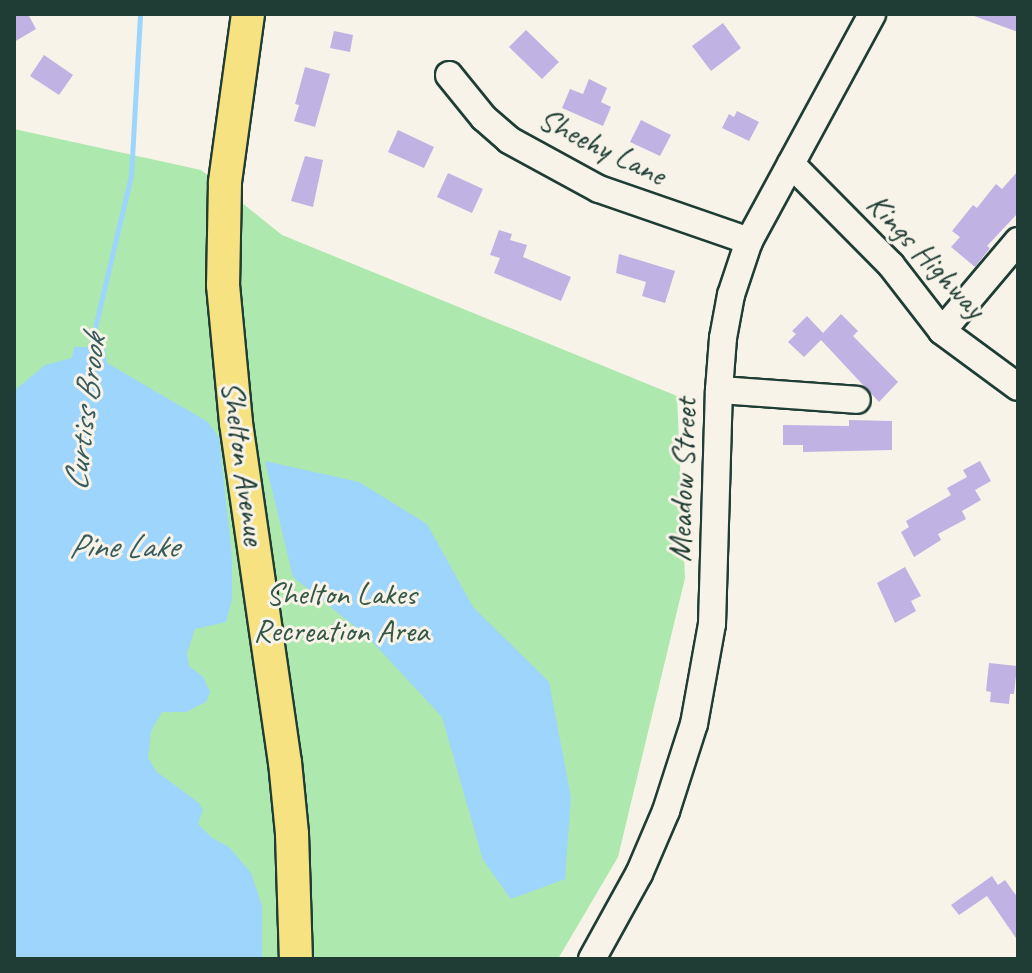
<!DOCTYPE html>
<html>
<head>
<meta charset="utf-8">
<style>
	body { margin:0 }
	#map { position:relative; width:1032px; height:973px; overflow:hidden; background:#f7f3e8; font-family:Caveat,sans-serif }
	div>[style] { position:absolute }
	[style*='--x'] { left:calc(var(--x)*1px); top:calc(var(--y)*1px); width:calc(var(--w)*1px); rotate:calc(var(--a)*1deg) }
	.green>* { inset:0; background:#ade8ae }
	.water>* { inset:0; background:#9dd5fd }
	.stream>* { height:5px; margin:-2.5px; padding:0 2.5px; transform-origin:2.5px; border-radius:2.5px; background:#9dd5fd }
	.building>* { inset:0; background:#c0b2e3 }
	.roads { filter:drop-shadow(2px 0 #1f3d34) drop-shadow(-2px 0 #1f3d34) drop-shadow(0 2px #1f3d34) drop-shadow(0 -2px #1f3d34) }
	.minor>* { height:26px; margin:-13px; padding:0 13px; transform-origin:13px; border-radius:13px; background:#f7f3e8 }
	.major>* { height:32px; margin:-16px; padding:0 16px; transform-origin:16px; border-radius:16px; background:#f7e281 }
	span { translate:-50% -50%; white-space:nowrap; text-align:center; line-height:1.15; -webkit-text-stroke:6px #f7f3e8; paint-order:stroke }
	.street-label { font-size:32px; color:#1f3d34 }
	.park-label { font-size:32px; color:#345746 }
	.water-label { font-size:34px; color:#385b5c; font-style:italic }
	.frame { position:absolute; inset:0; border:16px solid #1f3d34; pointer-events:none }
</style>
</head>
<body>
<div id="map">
	<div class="green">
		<i style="clip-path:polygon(14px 129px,201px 170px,282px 235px,677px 396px,685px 578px,618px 857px,558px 959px,14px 959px)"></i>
	</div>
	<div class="water">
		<i style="clip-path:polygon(74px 347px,105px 347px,107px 363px,208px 422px,219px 438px,232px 556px,232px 599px,226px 622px,195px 629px,187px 653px,189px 666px,203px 677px,210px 692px,206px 702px,186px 712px,162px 712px,151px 731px,148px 758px,157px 772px,199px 803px,203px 810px,198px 824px,212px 838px,229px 847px,251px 873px,262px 906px,262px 959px,14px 959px,14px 391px,45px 365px,72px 358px)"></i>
		<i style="clip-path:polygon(265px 461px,359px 482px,427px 524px,473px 607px,549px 682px,571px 797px,565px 879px,511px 899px,483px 860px,442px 717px,367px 636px,293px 577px)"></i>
	</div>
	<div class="stream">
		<i style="--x:89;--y:353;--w:182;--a:-76.7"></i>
		<i style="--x:131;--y:176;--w:162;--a:-86.8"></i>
	</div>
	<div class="building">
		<i style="clip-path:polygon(14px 14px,28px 14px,36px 29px,14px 42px)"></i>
		<i style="clip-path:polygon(975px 14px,1018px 14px,1018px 32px,974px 16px)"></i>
		<i style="clip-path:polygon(723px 23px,741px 48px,711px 71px,692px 46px)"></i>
		<i style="clip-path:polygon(526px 30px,559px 62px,542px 79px,509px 47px)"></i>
		<i style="clip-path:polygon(334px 31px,353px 35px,350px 52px,330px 48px)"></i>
		<i style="clip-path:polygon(44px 55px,73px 75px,59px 95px,30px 76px)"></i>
		<i style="clip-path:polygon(305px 67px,330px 74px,315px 127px,294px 121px,299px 105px,295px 104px)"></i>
		<i style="clip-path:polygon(589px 79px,607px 88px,601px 102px,611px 107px,603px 126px,562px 108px,570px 89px,583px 94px)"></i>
		<i style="clip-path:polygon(737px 111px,759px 122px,749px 141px,722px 128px,729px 114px,734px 117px)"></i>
		<i style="clip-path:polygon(641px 120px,671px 135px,660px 156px,630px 142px)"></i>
		<i style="clip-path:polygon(398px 130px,434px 147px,424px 168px,388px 152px)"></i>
		<i style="clip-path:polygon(305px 156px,323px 160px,313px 207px,291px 201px)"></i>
		<i style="clip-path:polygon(1018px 171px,1018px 213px,987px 246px,990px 248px,975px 267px,951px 247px,960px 237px,952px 231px,973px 205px,977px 208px,996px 184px,1002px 189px)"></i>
		<i style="clip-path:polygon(448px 173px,483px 189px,472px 213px,437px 197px)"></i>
		<i style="clip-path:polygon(499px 230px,512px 234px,510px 240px,527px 245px,523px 257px,571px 277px,561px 301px,494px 273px,500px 258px,490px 255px)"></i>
		<i style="clip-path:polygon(619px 254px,675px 271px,665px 303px,642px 296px,646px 282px,616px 273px)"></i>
		<i style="clip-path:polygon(841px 314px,858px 331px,853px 336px,898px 382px,879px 402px,821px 340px,804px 357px,788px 342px,796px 334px,792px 331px,807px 316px,823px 333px)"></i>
		<i style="clip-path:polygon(849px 420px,892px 421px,892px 450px,803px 452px,803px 445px,783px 445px,783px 425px,849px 426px)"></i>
		<i style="clip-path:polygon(980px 461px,991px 481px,975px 490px,981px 500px,962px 511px,966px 519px,938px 534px,941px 540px,914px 557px,901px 532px,909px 527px,906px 521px,951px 495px,947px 488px,967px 477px,963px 470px)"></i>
		<i style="clip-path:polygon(905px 567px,921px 596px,911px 601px,916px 611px,895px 623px,877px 583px)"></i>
		<i style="clip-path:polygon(989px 663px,1017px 666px,1014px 694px,1010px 694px,1009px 704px,990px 702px,991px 692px,986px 691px)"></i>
		<i style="clip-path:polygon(992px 876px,998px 885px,1005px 880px,1018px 898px,1018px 941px,987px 896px,959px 915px,951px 905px)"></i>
	</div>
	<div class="roads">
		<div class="minor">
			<i style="--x:449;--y:75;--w:55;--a:50.9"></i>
			<i style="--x:484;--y:118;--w:33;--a:41"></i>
			<i style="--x:509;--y:140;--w:102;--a:28.6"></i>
			<i style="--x:599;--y:189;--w:159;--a:19.1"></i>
			<i style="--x:791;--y:164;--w:142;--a:45.3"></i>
			<i style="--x:891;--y:265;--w:83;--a:52.3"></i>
			<i style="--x:942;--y:331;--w:94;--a:36.4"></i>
			<i style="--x:942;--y:331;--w:118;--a:-49.8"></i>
			<i style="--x:719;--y:390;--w:138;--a:4.1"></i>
			<i style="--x:592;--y:959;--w:97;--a:-61.1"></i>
			<i style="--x:639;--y:874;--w:69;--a:-66.8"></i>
			<i style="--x:666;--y:811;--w:91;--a:-72.2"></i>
			<i style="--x:694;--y:724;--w:102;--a:-79.8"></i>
			<i style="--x:712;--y:624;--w:234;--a:-88.3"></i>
			<i style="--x:719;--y:390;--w:52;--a:-85.6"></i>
			<i style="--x:723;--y:338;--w:44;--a:-79.5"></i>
			<i style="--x:731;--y:295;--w:57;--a:-71.6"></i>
			<i style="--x:749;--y:241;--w:258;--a:-61.5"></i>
		</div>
		<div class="major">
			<i style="--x:248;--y:14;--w:171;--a:97.8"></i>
			<i style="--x:225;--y:183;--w:102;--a:91.1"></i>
			<i style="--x:223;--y:285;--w:139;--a:84.6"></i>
			<i style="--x:236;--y:423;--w:343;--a:81.8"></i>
			<i style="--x:285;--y:762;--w:72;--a:84.4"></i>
			<i style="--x:292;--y:834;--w:125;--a:88.2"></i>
		</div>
	</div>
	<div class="street-label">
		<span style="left:602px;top:147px;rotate:26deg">Sheehy Lane</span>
		<span style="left:926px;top:256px;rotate:47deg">Kings Highway</span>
		<span style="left:243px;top:463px;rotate:82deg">Shelton Avenue</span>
		<span style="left:683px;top:480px;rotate:-88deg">Meadow Street</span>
	</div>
	<div class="park-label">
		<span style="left:341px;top:613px">Shelton Lakes<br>Recreation Area</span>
	</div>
	<div class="water-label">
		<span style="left:84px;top:413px;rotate:-83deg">Curtiss Brook</span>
		<span style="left:123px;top:546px">Pine Lake</span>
	</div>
	<div class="frame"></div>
</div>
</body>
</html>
